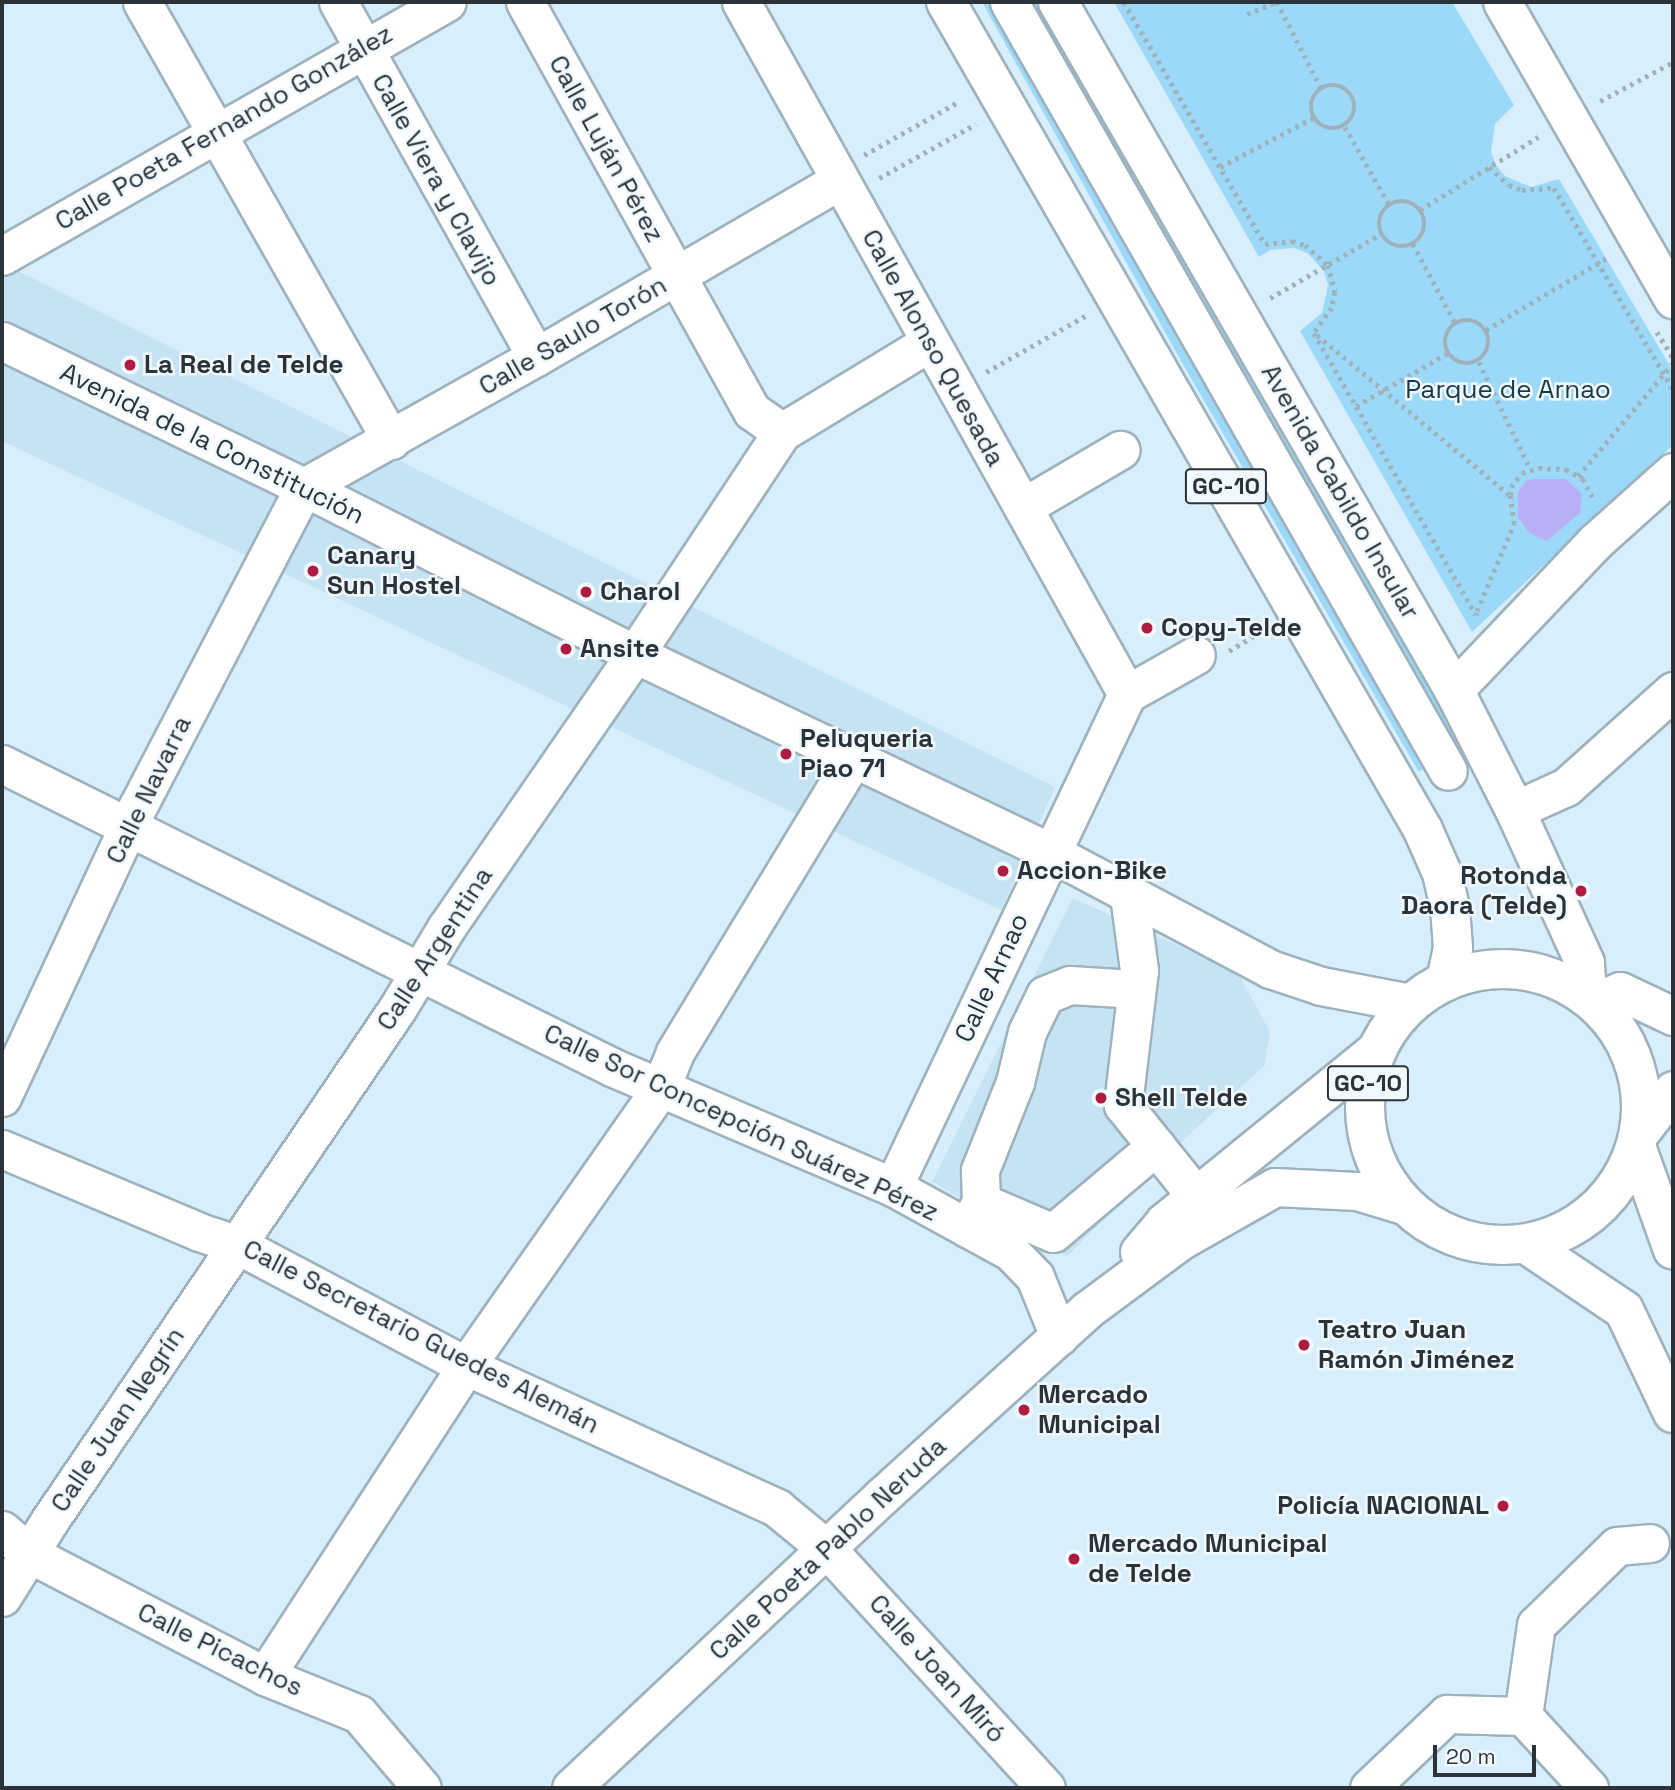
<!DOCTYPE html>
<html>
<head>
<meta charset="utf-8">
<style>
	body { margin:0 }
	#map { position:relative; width:1675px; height:1790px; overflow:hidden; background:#d8eefa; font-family:"Space Grotesk",sans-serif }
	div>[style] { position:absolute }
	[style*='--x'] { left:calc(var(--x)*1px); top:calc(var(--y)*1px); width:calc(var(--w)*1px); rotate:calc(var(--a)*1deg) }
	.built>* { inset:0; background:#c5e3f3 }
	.green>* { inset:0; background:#9cd9f9 }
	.water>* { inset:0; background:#b7b0f5 }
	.path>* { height:4.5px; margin-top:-2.25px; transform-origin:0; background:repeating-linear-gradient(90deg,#9fb1ba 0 3.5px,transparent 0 8.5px) }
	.path>.ring { margin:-2.25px; padding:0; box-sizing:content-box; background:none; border:4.5px solid #9fb1ba; border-radius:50% }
	.roads { filter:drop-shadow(2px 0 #9db2bd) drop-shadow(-2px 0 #9db2bd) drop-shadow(0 2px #9db2bd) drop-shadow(0 -2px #9db2bd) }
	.minor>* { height:37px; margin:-18.5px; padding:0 18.5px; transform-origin:18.5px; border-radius:18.5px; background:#fff }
	.major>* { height:38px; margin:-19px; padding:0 19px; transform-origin:19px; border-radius:19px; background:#fff }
	.major>.ring { margin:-19px; padding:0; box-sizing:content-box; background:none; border:38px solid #fff; border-radius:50% }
	.dots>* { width:19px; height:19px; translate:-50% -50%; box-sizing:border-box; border:4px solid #f0f9fe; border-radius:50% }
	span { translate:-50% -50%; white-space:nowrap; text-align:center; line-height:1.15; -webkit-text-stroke:5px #f0f9fe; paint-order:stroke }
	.shield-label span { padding:2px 5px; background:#f0f9fe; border:2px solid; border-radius:5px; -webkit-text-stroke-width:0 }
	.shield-label { font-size:24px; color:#2b3338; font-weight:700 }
	.street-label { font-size:26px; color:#2b3338 }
	.poi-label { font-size:26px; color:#2b3338; font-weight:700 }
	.left { translate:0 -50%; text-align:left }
	.right { translate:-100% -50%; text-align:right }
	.park-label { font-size:26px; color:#163a4b }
	.frame { position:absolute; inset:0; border:4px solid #2b3338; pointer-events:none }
	.scale { position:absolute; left:1433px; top:1745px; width:103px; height:32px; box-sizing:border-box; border:4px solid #2b3338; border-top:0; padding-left:9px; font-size:21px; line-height:24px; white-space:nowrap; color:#2b3338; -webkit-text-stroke:5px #f0f9fe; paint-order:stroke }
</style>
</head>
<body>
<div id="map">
	<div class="built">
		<i style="clip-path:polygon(2px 263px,1055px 787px,1001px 910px,2px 441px)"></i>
		<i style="clip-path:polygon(1073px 898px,1238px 973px,1270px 1032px,1264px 1066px,1194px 1130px,1067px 1256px,932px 1182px)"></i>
	</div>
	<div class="green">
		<i style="clip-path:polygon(982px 2px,1038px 2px,1463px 735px,1419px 772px,1181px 361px)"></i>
		<i style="clip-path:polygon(1114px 2px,1452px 2px,1514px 105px,1495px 124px,1491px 152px,1496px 165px,1505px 176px,1531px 187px,1559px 179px,1673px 371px,1673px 445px,1472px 632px,1300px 331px,1322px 313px,1328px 285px,1324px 271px,1307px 253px,1294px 248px,1270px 250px,1259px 257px)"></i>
	</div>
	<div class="water">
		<i style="clip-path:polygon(1534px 479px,1566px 479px,1582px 494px,1580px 513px,1547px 541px,1529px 533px,1518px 517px,1518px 492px,1526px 481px)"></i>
	</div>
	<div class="path">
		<i style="--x:1124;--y:2;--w:280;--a:59.8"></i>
		<i style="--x:1265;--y:244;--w:27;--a:-6"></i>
		<i style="--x:1292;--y:241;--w:14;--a:17"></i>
		<i style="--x:1305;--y:245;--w:30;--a:41"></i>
		<i style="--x:1328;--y:265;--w:28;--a:75"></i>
		<i style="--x:1335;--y:292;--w:16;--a:101"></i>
		<i style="--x:1332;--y:308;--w:31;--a:126"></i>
		<i style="--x:1314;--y:333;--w:325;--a:60.1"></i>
		<i style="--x:1476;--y:615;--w:2;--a:-63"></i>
		<i style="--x:1277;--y:2;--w:97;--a:62.9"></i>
		<i style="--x:1247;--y:14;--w:31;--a:-22"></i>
		<i class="ring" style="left:1311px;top:85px;width:39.5px;height:39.5px"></i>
		<i style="--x:1600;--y:101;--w:83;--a:-28.1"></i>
		<i style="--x:1345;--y:127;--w:89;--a:60.3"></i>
		<i style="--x:864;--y:155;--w:110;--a:-29.4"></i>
		<i style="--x:1220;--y:167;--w:105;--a:-27.8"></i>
		<i style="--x:1489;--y:167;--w:27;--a:42"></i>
		<i style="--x:1509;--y:185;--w:14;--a:21"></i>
		<i style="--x:1522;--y:190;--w:32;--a:-4"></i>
		<i style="--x:1554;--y:188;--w:234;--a:59.4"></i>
		<i style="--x:879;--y:178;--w:111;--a:-29.1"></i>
		<i class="ring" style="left:1379px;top:201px;width:41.5px;height:41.5px"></i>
		<i style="--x:1420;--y:210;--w:139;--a:-31.7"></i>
		<i style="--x:1413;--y:244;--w:89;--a:62"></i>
		<i style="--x:1270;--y:298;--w:128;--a:-30"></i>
		<i class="ring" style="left:1445px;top:320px;width:39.5px;height:39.5px"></i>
		<i style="--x:1486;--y:330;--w:144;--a:-30.8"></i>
		<i style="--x:1657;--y:332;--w:31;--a:58"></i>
		<i style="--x:1317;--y:335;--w:251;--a:39.7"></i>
		<i style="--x:1479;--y:362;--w:118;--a:64.3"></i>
		<i style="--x:986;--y:372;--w:114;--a:-29.5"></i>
		<i style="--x:1356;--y:406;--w:106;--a:-29.9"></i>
		<i style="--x:1578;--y:476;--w:148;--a:-49.9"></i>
		<i style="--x:1477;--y:611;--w:95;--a:-67"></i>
		<i style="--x:1514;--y:524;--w:29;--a:-98"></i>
		<i style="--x:1510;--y:495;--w:8;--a:-83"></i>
		<i style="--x:1511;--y:487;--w:18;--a:-52"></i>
		<i style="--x:1522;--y:473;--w:18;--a:-16"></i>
		<i style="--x:1539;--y:468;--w:27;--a:2"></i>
		<i style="--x:1566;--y:469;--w:20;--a:30"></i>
		<i style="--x:1583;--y:479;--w:21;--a:62"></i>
		<i style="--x:1229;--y:651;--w:44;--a:-31.2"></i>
	</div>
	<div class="roads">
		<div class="minor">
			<i style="--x:142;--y:2;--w:504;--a:60.38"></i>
			<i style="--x:338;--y:2;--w:406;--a:60.8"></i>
			<i style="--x:525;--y:2;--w:468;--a:61"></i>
			<i style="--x:752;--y:411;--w:37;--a:35"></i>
			<i style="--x:741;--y:2;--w:792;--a:60.85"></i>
			<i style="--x:1009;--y:2;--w:885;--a:60.28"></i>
			<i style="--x:1502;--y:2;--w:343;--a:60.1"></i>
			<i style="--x:2;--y:256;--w:512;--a:-29.72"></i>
			<i style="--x:2;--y:341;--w:335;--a:25.8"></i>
			<i style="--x:304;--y:487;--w:371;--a:26.8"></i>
			<i style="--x:635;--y:654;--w:462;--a:25.5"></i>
			<i style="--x:1052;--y:853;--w:247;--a:28"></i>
			<i style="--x:1270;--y:969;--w:54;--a:18.4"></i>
			<i style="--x:1321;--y:986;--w:92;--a:10.7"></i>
			<i style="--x:1023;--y:507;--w:113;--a:-30.4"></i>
			<i style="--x:1454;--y:690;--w:204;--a:-46.4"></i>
			<i style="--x:1595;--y:542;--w:105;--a:-41.9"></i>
			<i style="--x:1127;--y:694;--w:79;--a:-29.5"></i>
			<i style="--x:2;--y:764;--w:683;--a:26.42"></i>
			<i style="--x:614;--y:1068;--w:303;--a:23.1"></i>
			<i style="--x:893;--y:1187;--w:135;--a:28.8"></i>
			<i style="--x:1011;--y:1252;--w:35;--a:46"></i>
			<i style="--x:1035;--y:1277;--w:64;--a:67.9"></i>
			<i style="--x:1515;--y:810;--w:56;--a:-24.3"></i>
			<i style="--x:1566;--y:787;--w:144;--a:-41.9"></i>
			<i style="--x:1129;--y:895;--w:76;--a:82.4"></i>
			<i style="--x:1139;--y:970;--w:136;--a:96.8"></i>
			<i style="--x:1123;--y:1105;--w:117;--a:51.3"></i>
			<i style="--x:1593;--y:1002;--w:29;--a:-22"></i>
			<i style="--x:1620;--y:991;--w:59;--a:25.3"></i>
			<i style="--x:2;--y:1097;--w:321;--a:-65"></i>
			<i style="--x:138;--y:806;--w:360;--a:-62.5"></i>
			<i style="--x:304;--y:487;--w:266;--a:-29.3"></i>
			<i style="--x:536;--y:357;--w:350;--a:-30.2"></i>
			<i style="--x:1638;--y:1135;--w:57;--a:-52.1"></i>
			<i style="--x:2;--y:1149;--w:214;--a:22.8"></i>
			<i style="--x:199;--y:1232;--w:39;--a:18"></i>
			<i style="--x:236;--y:1244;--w:260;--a:27.9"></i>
			<i style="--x:466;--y:1366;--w:342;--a:24.5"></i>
			<i style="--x:777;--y:1508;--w:65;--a:39.4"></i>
			<i style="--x:827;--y:1549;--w:324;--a:47.5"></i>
			<i style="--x:893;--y:1187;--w:546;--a:-64.61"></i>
			<i style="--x:981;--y:1202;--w:78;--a:23.3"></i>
			<i style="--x:1053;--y:1233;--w:135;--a:-40.2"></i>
			<i style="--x:967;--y:1228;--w:30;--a:-62"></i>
			<i style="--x:981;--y:1202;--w:32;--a:-92"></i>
			<i style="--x:980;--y:1170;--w:95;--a:-68.3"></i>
			<i style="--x:1015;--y:1082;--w:51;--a:-76.5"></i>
			<i style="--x:1027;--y:1032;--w:41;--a:-64.1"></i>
			<i style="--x:1045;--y:995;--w:27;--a:-22"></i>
			<i style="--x:1070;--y:985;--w:66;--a:3.5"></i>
			<i style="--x:1139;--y:1252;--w:39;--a:-50"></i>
			<i style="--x:1164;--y:1222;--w:273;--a:-39.1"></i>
			<i style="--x:2;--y:1530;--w:35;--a:41"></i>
			<i style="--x:28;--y:1553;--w:267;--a:27.4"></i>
			<i style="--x:265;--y:1676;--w:101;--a:22"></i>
			<i style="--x:359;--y:1714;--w:97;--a:49.6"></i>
			<i style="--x:2;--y:1597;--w:91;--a:-58.1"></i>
			<i style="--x:50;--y:1520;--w:618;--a:-55.82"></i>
			<i style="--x:397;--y:1009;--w:95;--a:-58.8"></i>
			<i style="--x:446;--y:928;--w:333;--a:-55.4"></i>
			<i style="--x:635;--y:654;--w:266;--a:-56.5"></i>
			<i style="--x:782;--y:432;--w:173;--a:-31.3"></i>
			<i style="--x:265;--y:1676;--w:369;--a:-57"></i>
			<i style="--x:466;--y:1366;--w:340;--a:-55"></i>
			<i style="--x:661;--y:1087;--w:38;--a:-68"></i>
			<i style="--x:675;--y:1052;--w:344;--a:-58.7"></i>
			<i style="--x:1523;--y:1716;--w:92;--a:-81.9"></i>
			<i style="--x:1536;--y:1625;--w:113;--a:-44.3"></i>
			<i style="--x:1617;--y:1546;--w:33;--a:-5"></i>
			<i style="--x:571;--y:1788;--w:427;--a:-43.2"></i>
			<i style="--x:882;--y:1496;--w:277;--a:-42.2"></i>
			<i style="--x:1087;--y:1310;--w:116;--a:-36.6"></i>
			<i style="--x:1180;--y:1241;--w:109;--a:-29.6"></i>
			<i style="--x:1275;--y:1187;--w:82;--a:2.8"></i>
			<i style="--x:1357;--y:1191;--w:52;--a:16.7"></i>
			<i style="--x:1369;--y:1788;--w:108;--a:-43.5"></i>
			<i style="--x:1447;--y:1714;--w:76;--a:1.5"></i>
			<i style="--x:1523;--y:1716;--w:98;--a:47.5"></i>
		</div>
		<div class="major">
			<i style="--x:946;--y:2;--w:956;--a:60.05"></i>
			<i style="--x:1423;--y:830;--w:47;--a:66.2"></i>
			<i style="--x:1442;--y:873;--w:36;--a:77"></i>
			<i style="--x:1450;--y:908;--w:40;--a:85.7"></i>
			<i style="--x:1453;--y:948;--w:33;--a:102"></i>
			<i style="--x:1058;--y:2;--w:794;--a:60.08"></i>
			<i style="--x:1454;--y:690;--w:135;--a:63.1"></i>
			<i style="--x:1515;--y:810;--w:168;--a:65.4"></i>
			<i style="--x:1585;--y:963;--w:34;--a:87"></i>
			<i class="ring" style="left:1365px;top:969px;width:238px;height:238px"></i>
			<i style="--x:1636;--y:1146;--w:110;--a:70.4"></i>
			<i style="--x:1526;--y:1244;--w:118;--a:34"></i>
			<i style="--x:1624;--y:1310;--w:114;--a:64.6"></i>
		</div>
	</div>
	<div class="dots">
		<i style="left:130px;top:365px;background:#b01c41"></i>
		<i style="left:313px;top:571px;background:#b01c41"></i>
		<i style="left:586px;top:592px;background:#b01c41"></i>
		<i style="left:1147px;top:628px;background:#b01c41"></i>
		<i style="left:566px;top:649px;background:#b01c41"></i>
		<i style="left:786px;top:754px;background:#b01c41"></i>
		<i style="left:1003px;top:871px;background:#b01c41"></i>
		<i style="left:1581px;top:891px;background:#b01c41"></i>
		<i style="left:1101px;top:1098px;background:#b01c41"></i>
		<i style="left:1304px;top:1345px;background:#b01c41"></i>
		<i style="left:1024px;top:1410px;background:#b01c41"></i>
		<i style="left:1503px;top:1506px;background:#b01c41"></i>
		<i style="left:1074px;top:1559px;background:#b01c41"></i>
	</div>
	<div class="shield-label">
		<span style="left:1226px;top:486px">GC-10</span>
		<span style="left:1368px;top:1083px">GC-10</span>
	</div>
	<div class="street-label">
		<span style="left:224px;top:128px;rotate:-30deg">Calle Poeta Fernando González</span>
		<span style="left:606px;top:149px;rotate:61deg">Calle Luján Pérez</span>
		<span style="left:436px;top:180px;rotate:61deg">Calle Viera y Clavijo</span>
		<span style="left:573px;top:336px;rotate:-30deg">Calle Saulo Torón</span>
		<span style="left:933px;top:348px;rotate:61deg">Calle Alonso Quesada</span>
		<span style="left:212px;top:444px;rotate:26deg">Avenida de la Constitución</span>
		<span style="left:1340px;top:492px;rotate:60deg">Avenida Cabildo Insular</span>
		<span style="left:149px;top:790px;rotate:-64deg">Calle Navarra</span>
		<span style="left:435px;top:949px;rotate:-57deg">Calle Argentina</span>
		<span style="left:992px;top:978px;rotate:-65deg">Calle Arnao</span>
		<span style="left:741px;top:1123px;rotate:25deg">Calle Sor Concepción Suárez Pérez</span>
		<span style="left:421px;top:1337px;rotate:27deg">Calle Secretario Guedes Alemán</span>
		<span style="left:118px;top:1420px;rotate:-56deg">Calle Juan Negrín</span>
		<span style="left:828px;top:1549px;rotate:-43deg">Calle Poeta Pablo Neruda</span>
		<span style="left:220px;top:1650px;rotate:26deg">Calle Picachos</span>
		<span style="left:937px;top:1669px;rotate:48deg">Calle Joan Miró</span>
	</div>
	<div class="poi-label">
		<span class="left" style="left:144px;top:365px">La Real de Telde</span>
		<span class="left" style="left:327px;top:571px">Canary<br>Sun Hostel</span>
		<span class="left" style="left:600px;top:592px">Charol</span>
		<span class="left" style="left:1161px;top:628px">Copy-Telde</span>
		<span class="left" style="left:580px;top:649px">Ansite</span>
		<span class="left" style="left:800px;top:754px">Peluqueria<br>Piao 71</span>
		<span class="left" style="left:1017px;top:871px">Accion-Bike</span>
		<span class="right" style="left:1567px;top:891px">Rotonda<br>Daora (Telde)</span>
		<span class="left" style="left:1115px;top:1098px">Shell Telde</span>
		<span class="left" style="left:1318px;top:1345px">Teatro Juan<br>Ramón Jiménez</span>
		<span class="left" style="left:1038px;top:1410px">Mercado<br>Municipal</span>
		<span class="right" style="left:1489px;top:1506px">Policía NACIONAL</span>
		<span class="left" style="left:1088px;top:1559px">Mercado Municipal<br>de Telde</span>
	</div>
	<div class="park-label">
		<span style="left:1508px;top:390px">Parque de Arnao</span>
	</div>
	<div class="frame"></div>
	<div class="scale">20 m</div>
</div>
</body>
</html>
